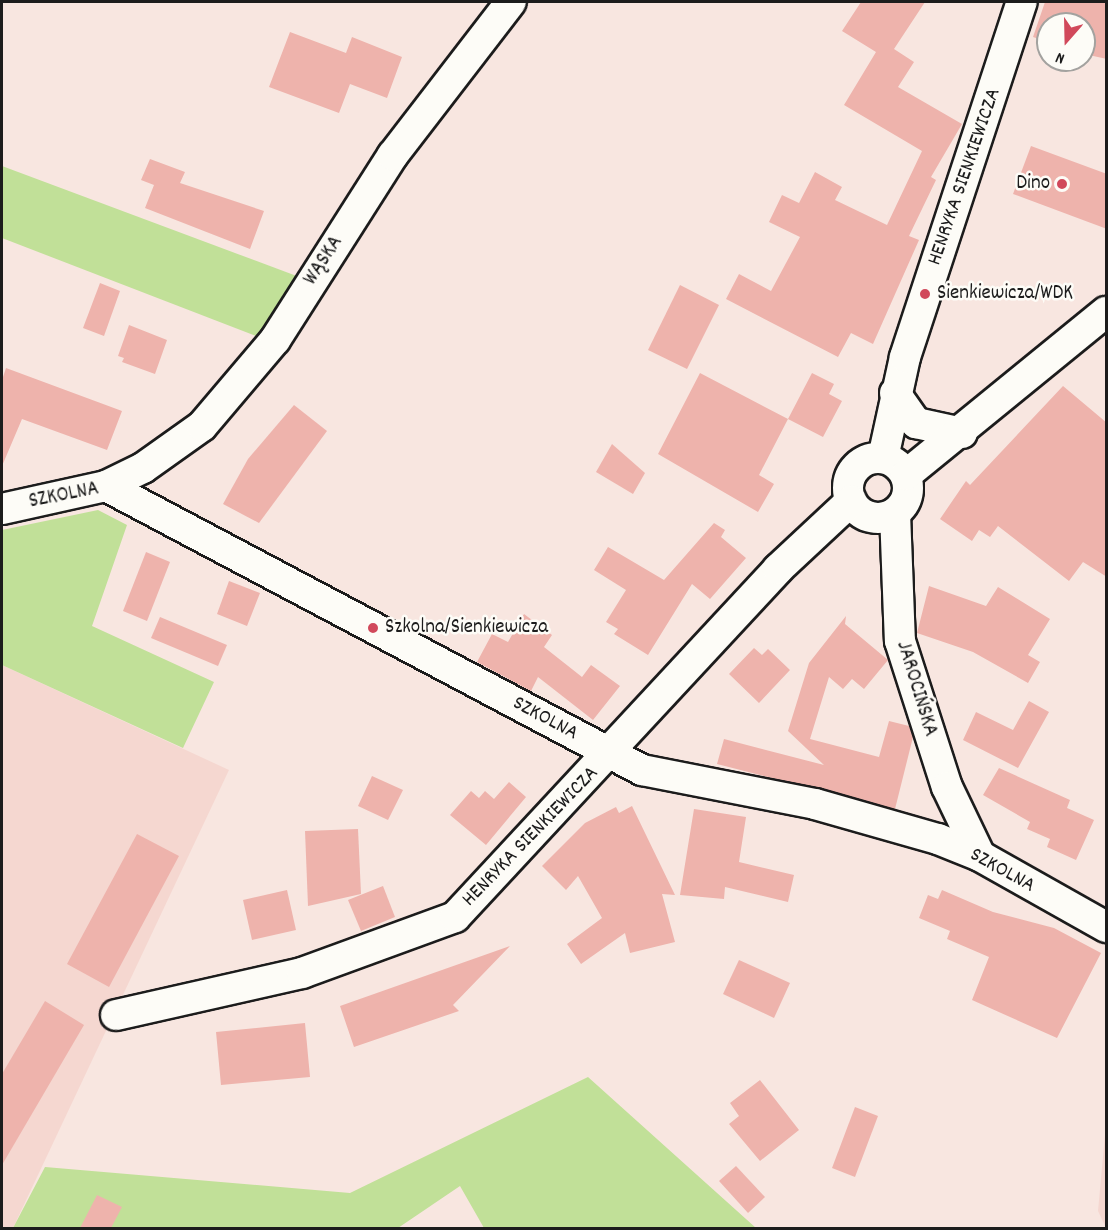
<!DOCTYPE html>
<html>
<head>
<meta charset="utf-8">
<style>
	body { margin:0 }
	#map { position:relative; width:1108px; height:1230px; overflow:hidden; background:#f8e6e0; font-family:Dekko,sans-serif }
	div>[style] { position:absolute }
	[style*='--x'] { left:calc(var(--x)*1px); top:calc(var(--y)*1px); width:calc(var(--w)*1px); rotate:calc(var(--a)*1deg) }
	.built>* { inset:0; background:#f5d7d0 }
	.green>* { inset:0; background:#c1e098 }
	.building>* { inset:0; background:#eeb3ac }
	.roads { filter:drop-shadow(2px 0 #1c1c1c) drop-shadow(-2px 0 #1c1c1c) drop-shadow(0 2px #1c1c1c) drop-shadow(0 -2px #1c1c1c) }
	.minor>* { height:30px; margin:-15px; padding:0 15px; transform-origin:15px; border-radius:15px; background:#fdfcf7 }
	.minor>.ring { margin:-15px; padding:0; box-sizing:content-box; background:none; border:30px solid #fdfcf7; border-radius:50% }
	.dots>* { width:16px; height:16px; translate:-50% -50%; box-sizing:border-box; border:3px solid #fdfcf7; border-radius:50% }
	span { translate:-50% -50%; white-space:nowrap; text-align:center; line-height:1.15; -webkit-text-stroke:5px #fdfcf7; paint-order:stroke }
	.street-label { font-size:21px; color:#1c1c1c }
	.poi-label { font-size:21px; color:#1c1c1c }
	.right { translate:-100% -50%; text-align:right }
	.left { translate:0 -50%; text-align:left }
	.frame { position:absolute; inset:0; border:3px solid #1c1c1c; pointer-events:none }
	.north { position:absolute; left:1036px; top:12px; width:60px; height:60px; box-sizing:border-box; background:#fdfcf7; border:2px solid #a3a29f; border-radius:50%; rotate:200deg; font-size:16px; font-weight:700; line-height:24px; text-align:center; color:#1c1c1c }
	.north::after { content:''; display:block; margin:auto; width:21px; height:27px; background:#d1495b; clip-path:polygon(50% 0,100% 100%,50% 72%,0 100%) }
</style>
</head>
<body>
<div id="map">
	<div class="built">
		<i style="clip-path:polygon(2px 665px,229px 770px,13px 1228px,2px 1228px)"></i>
		<i style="clip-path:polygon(1106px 1124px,1106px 1228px,1098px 1211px)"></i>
	</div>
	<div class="green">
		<i style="clip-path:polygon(2px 166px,302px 278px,261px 338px,2px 238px)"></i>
		<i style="clip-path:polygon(98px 510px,127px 525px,92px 626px,214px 682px,183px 748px,2px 665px,2px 530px)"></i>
		<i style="clip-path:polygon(588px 1077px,756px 1228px,484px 1228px,460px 1186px,398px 1228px,13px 1228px,45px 1167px,350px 1193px)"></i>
	</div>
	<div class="building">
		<i style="clip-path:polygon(861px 2px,925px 2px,894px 49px,914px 62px,898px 87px,962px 124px,931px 177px,936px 180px,909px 236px,919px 240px,873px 344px,851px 333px,838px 357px,726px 299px,739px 274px,771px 291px,800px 237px,769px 222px,782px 195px,799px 203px,815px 172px,842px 187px,835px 200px,887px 225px,922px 151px,844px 105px,876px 52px,842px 31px)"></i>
		<i style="clip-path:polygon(1045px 2px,1107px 2px,1107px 59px,1084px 54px,1084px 24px,1048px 24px,1048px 42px,1033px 37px)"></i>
		<i style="clip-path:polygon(290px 32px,346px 53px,352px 37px,402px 57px,387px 98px,350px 84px,339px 113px,269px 87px)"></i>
		<i style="clip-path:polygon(1031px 146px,1107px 174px,1107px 229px,1013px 194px)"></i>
		<i style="clip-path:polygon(150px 159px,185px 172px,180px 183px,264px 211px,250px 249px,145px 208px,154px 185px,141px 180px)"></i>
		<i style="clip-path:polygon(100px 283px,120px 291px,104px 336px,83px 328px)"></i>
		<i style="clip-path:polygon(680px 285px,719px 305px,687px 369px,648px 350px)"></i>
		<i style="clip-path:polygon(129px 325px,167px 340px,155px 374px,122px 362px,124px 358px,118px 356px)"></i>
		<i style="clip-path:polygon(6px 368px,122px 411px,107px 450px,22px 419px,2px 466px,2px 380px)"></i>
		<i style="clip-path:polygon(700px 373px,788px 419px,759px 475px,774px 484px,758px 512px,658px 454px)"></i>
		<i style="clip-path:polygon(812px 373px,834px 384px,829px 394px,842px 401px,823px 437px,788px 419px)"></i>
		<i style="clip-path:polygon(1063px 386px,1107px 423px,1107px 577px,1083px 562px,1069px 581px,998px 526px,990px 537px,979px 530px,972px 541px,940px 519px,966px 481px,970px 485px)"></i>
		<i style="clip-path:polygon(294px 405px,327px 431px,259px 523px,223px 504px,248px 459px)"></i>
		<i style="clip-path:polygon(612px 444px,645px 473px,633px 494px,596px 472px)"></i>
		<i style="clip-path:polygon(714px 523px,725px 530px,721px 537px,746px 558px,710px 599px,692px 584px,648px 655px,614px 634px,618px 629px,606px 622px,626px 590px,594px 570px,608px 547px,664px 580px)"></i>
		<i style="clip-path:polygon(146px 552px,170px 562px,147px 621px,123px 611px)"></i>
		<i style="clip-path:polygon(229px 581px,260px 593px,247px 626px,217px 614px)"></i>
		<i style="clip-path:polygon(929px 586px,986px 606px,998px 587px,1050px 619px,1028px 655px,1040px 662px,1028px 683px,973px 652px,917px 633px)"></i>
		<i style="clip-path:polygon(524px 614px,552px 635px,544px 647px,582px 677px,591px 665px,620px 686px,593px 720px,538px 677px,531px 691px,477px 662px,492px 634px,508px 642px)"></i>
		<i style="clip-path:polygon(846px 616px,845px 624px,888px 660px,864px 689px,852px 679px,843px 689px,829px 677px,810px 739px,879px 757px,889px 721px,909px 726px,913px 737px,895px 809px,717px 764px,724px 739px,824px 765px,788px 731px,809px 663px)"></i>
		<i style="clip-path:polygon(160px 617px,227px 645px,218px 666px,151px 638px)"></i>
		<i style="clip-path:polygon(754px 648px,762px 655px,768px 649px,790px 670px,759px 703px,729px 674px)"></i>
		<i style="clip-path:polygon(1029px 701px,1049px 712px,1018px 768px,963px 740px,976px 712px,1013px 730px)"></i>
		<i style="clip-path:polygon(999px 768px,1070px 800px,1067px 808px,1094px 820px,1076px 860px,1047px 847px,1050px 839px,1027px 829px,1030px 822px,983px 795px)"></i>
		<i style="clip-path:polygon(372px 776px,403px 790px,388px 820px,358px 806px)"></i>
		<i style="clip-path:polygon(509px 782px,526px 797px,486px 845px,450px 815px,471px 791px,479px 798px,485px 791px,494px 799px)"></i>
		<i style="clip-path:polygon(632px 806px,675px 895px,662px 894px,675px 942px,630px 953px,625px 933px,581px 964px,567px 944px,602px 918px,578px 876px,566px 890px,542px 866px,585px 823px,616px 807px,619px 813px)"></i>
		<i style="clip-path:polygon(694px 809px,746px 817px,739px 862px,794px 875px,788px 902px,725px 887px,724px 899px,680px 895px)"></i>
		<i style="clip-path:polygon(358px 829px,361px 894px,308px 906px,305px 831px)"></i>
		<i style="clip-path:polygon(137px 834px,179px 856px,109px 987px,67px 964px)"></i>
		<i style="clip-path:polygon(383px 886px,395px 917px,361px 931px,348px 900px)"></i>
		<i style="clip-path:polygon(287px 890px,296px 930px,252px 940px,243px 900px)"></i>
		<i style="clip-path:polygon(942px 890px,993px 912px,1054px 928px,1101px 953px,1057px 1038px,972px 1000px,989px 957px,947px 939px,950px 931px,919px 918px,928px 895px,938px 899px)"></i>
		<i style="clip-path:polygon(510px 946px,453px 1005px,459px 1011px,354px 1047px,340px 1006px)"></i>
		<i style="clip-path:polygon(739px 960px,790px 983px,774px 1018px,723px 994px)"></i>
		<i style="clip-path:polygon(45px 1001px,84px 1025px,2px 1165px,2px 1074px)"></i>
		<i style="clip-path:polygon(305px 1023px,310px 1077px,221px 1085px,216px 1032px)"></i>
		<i style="clip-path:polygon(760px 1080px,799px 1130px,760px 1161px,729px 1124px,739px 1116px,730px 1103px)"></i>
		<i style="clip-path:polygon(855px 1107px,878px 1116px,855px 1177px,832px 1168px)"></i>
		<i style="clip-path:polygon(736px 1166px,765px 1197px,748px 1213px,719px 1181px)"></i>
		<i style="clip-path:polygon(97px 1195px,122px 1207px,111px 1228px,80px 1228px)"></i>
	</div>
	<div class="roads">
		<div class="minor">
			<i style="--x:895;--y:393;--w:37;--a:55"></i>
			<i style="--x:916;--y:423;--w:47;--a:12.3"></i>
			<i style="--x:883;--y:458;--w:103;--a:-77.7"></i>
			<i style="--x:905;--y:357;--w:374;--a:-71.8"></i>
			<i class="ring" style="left:848px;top:458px;width:30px;height:30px"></i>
			<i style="--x:906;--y:475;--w:258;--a:-39.2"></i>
			<i style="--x:106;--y:486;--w:607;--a:27.92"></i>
			<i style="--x:642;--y:770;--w:176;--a:11.1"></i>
			<i style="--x:815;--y:804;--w:128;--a:15.9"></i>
			<i style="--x:938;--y:839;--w:45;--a:22"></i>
			<i style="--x:980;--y:856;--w:145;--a:29.4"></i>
			<i style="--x:2;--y:509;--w:107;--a:-12.5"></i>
			<i style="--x:106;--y:486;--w:41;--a:-25.9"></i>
			<i style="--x:143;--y:468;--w:72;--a:-35.4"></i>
			<i style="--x:202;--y:426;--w:113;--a:-49.7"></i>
			<i style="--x:275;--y:340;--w:219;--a:-57.5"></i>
			<i style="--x:393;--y:155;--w:193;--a:-52.4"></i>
			<i style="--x:895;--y:513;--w:128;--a:87.8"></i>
			<i style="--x:900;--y:641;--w:153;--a:72.2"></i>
			<i style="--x:947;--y:787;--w:76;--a:64.4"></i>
			<i style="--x:116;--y:1015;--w:191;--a:-12.7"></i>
			<i style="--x:302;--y:973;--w:163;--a:-20.1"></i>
			<i style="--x:455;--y:917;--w:475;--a:-47.1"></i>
			<i style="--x:778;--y:569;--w:100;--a:-43"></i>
		</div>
	</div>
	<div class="dots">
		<i style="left:1062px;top:184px;background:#d1495b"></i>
		<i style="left:925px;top:294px;background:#d1495b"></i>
		<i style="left:373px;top:628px;background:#d1495b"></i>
	</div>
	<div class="street-label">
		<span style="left:965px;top:177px;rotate:-71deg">HENRYKA SIENKIEWICZA</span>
		<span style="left:324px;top:261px;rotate:-57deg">WĄSKA</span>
		<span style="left:64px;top:496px;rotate:-11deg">SZKOLNA</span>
		<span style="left:916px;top:689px;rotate:73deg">JAROCIŃSKA</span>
		<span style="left:545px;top:719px;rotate:28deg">SZKOLNA</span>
		<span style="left:531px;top:837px;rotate:-46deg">HENRYKA SIENKIEWICZA</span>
		<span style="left:1002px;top:871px;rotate:29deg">SZKOLNA</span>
	</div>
	<div class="poi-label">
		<span class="right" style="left:1050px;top:184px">Dino</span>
		<span class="left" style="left:937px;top:294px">Sienkiewicza/WDK</span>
		<span class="left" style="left:385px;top:628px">Szkolna/Sienkiewicza</span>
	</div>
	<div class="frame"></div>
	<div class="north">N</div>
</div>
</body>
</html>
